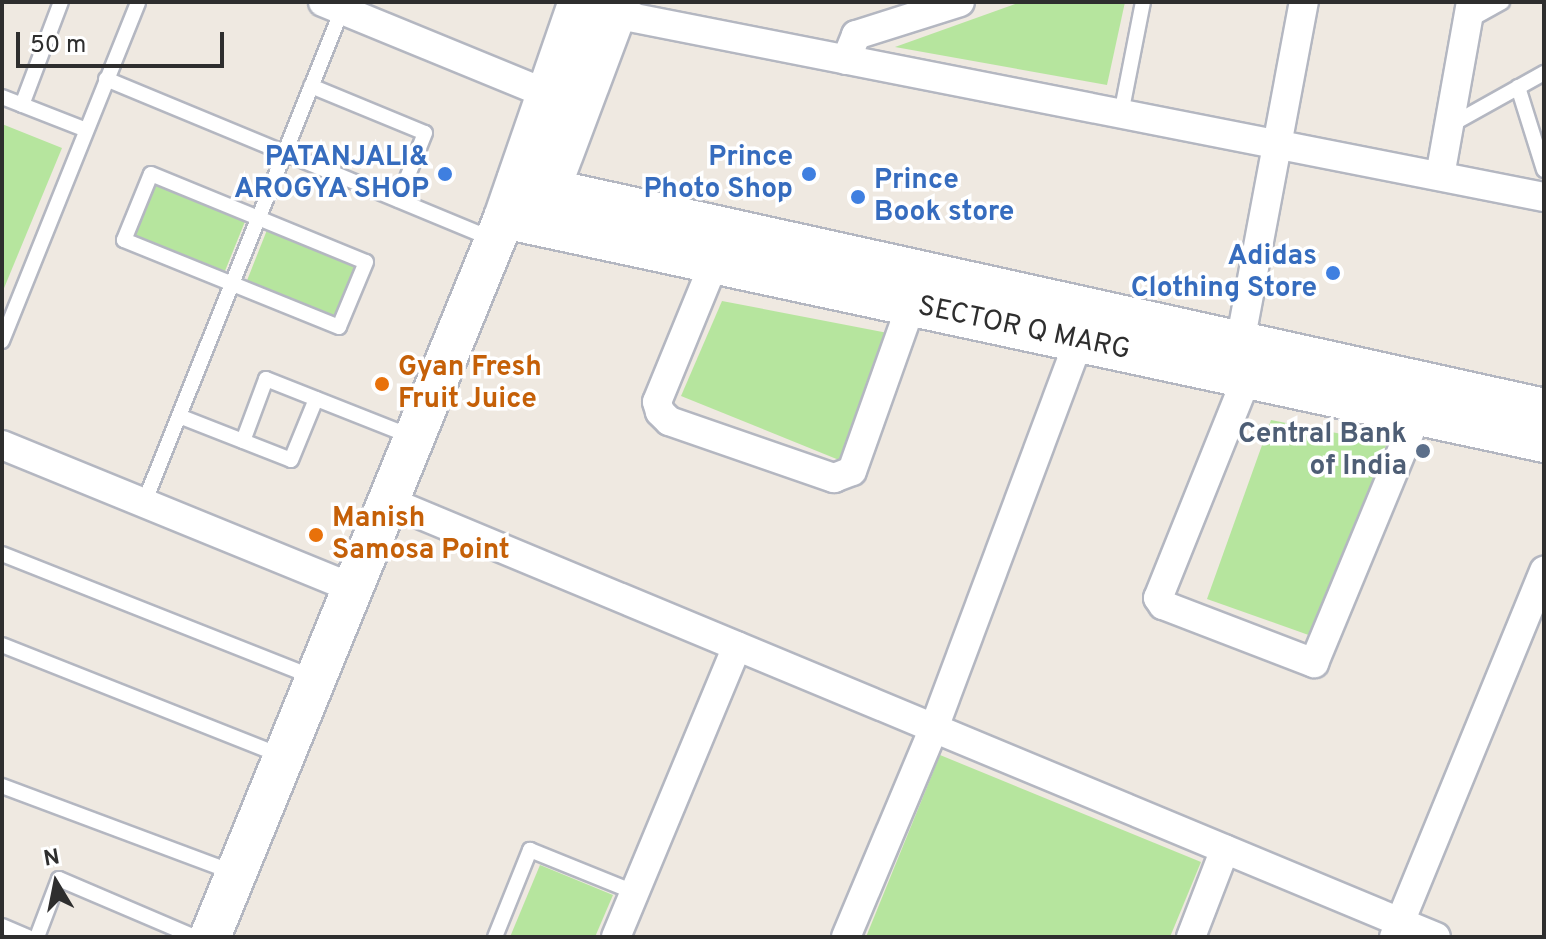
<!DOCTYPE html>
<html>
<head>
<meta charset="utf-8">
<style>
	body { margin:0 }
	#map { position:relative; width:1546px; height:939px; overflow:hidden; background:#efe9e1; font-family:Overpass,sans-serif }
	div>[style] { position:absolute }
	[style*='--x'] { left:calc(var(--x)*1px); top:calc(var(--y)*1px); width:calc(var(--w)*1px); rotate:calc(var(--a)*1deg) }
	.green>* { inset:0; background:#b6e59e }
	.roads { filter:drop-shadow(2px 0 #b4b7c1) drop-shadow(-2px 0 #b4b7c1) drop-shadow(0 2px #b4b7c1) drop-shadow(0 -2px #b4b7c1) }
	.lane>* { height:14px; margin:-7px; padding:0 7px; transform-origin:7px; border-radius:7px; background:#fff }
	.street>* { height:28px; margin:-14px; padding:0 14px; transform-origin:14px; border-radius:14px; background:#fff }
	.secondary>* { height:40px; margin:-20px; padding:0 20px; transform-origin:20px; border-radius:20px; background:#fff }
	.dots>* { width:22px; height:22px; translate:-50% -50%; box-sizing:border-box; border:4px solid #fff; border-radius:50% }
	span { translate:-50% -50%; white-space:nowrap; text-align:center; line-height:1.15; -webkit-text-stroke:7px #fff; paint-order:stroke }
	.shop-label { font-size:28px; color:#366cbe; font-weight:700 }
	.right { translate:-100% -50%; text-align:right }
	.left { translate:0 -50%; text-align:left }
	.street-label { font-size:28px; color:#2e2e2e }
	.food-label { font-size:28px; color:#c56008; font-weight:700 }
	.service-label { font-size:28px; color:#4e5e75; font-weight:700 }
	.frame { position:absolute; inset:0; border:4px solid #2e2e2e; pointer-events:none }
	.north { position:absolute; left:16px; top:843px; width:80px; height:80px; -webkit-text-stroke:6px #fff; paint-order:stroke; rotate:350deg; font-size:22px; font-weight:700; line-height:32px; text-align:center; color:#2e2e2e }
	.north::after { content:''; display:block; margin:auto; width:28px; height:36px; background:#2e2e2e; clip-path:polygon(50% 0,100% 100%,50% 72%,0 100%) }
	.scale { position:absolute; left:16px; top:32px; width:208px; height:36px; box-sizing:border-box; border:4px solid #2e2e2e; border-top:0; padding-left:10px; font-size:24px; line-height:28px; white-space:nowrap; color:#2e2e2e; -webkit-text-stroke:6px #fff; paint-order:stroke }
</style>
</head>
<body>
<div id="map">
	<div class="green">
		<i style="clip-path:polygon(1021px 2px,1125px 2px,1107px 85px,895px 47px)"></i>
		<i style="clip-path:polygon(2px 124px,62px 148px,2px 293px)"></i>
		<i style="clip-path:polygon(155px 184px,246px 219px,225px 271px,134px 235px)"></i>
		<i style="clip-path:polygon(267px 230px,357px 266px,336px 318px,246px 283px)"></i>
		<i style="clip-path:polygon(722px 301px,893px 334px,844px 462px,681px 396px)"></i>
		<i style="clip-path:polygon(1271px 420px,1387px 443px,1317px 638px,1207px 599px)"></i>
		<i style="clip-path:polygon(940px 755px,1201px 862px,1170px 937px,866px 937px)"></i>
		<i style="clip-path:polygon(540px 865px,613px 895px,595px 937px,510px 937px)"></i>
	</div>
	<div class="roads">
		<div class="lane">
			<i style="--x:1468;--y:21;--w:39;--a:-29"></i>
			<i style="--x:106;--y:79;--w:420;--a:22.5"></i>
			<i style="--x:311;--y:86;--w:123;--a:22.4"></i>
			<i style="--x:425;--y:133;--w:72;--a:111.9"></i>
			<i style="--x:1518;--y:87;--w:87;--a:72.6"></i>
			<i style="--x:2;--y:97;--w:90;--a:21.4"></i>
			<i style="--x:22;--y:105;--w:110;--a:-69.3"></i>
			<i style="--x:1121;--y:114;--w:114;--a:-78.9"></i>
			<i style="--x:1449;--y:126;--w:109;--a:-29.2"></i>
			<i style="--x:151;--y:174;--w:232;--a:22.3"></i>
			<i style="--x:366;--y:262;--w:70;--a:112.6"></i>
			<i style="--x:339;--y:327;--w:232;--a:-158"></i>
			<i style="--x:124;--y:240;--w:71;--a:-67.8"></i>
			<i style="--x:2;--y:341;--w:365;--a:-68.1"></i>
			<i style="--x:179;--y:416;--w:120;--a:21.4"></i>
			<i style="--x:291;--y:460;--w:66;--a:-67.7"></i>
			<i style="--x:243;--y:441;--w:66;--a:-69.6"></i>
			<i style="--x:266;--y:379;--w:155;--a:21.6"></i>
			<i style="--x:144;--y:503;--w:531;--a:-68.12"></i>
			<i style="--x:2;--y:554;--w:337;--a:21.6"></i>
			<i style="--x:2;--y:645;--w:302;--a:21.6"></i>
			<i style="--x:2;--y:786;--w:249;--a:20.5"></i>
			<i style="--x:2;--y:926;--w:28;--a:23"></i>
			<i style="--x:37;--y:937;--w:62;--a:-69.2"></i>
			<i style="--x:59;--y:879;--w:148;--a:23.1"></i>
			<i style="--x:495;--y:937;--w:94;--a:-68.1"></i>
			<i style="--x:530;--y:850;--w:112;--a:22"></i>
		</div>
		<div class="street">
			<i style="--x:323;--y:2;--w:258;--a:22.3"></i>
			<i style="--x:599;--y:11;--w:963;--a:11.13"></i>
			<i style="--x:846;--y:60;--w:27;--a:-68"></i>
			<i style="--x:856;--y:35;--w:109;--a:-17.6"></i>
			<i style="--x:1440;--y:176;--w:177;--a:-79.9"></i>
			<i style="--x:714;--y:263;--w:150;--a:112.3"></i>
			<i style="--x:657;--y:402;--w:10;--a:73"></i>
			<i style="--x:660;--y:412;--w:13;--a:45"></i>
			<i style="--x:669;--y:421;--w:175;--a:19.1"></i>
			<i style="--x:834;--y:478;--w:19;--a:-21"></i>
			<i style="--x:852;--y:471;--w:194;--a:-70.4"></i>
			<i style="--x:1237;--y:359;--w:363;--a:-79.4"></i>
			<i style="--x:1253;--y:362;--w:254;--a:111.9"></i>
			<i style="--x:1158;--y:598;--w:9;--a:54"></i>
			<i style="--x:1163;--y:605;--w:162;--a:21"></i>
			<i style="--x:1314;--y:663;--w:269;--a:-67.5"></i>
			<i style="--x:2;--y:445;--w:379;--a:22.2"></i>
			<i style="--x:388;--y:501;--w:1135;--a:22.59"></i>
			<i style="--x:616;--y:937;--w:315;--a:-67.4"></i>
			<i style="--x:846;--y:937;--w:227;--a:-67.2"></i>
			<i style="--x:934;--y:728;--w:428;--a:-69.5"></i>
			<i style="--x:1191;--y:937;--w:94;--a:-68.9"></i>
			<i style="--x:1394;--y:937;--w:396;--a:-67.7"></i>
		</div>
		<div class="secondary">
			<i style="--x:517;--y:182;--w:1052;--a:12.46"></i>
			<i style="--x:540;--y:215;--w:228;--a:-69.4"></i>
			<i style="--x:504;--y:218;--w:1064;--a:12.15"></i>
			<i style="--x:210;--y:937;--w:777;--a:-67.76"></i>
			<i style="--x:504;--y:218;--w:229;--a:-70.9"></i>
		</div>
	</div>
	<div class="dots">
		<i style="left:445px;top:174px;background:#3f7fe0"></i>
		<i style="left:809px;top:174px;background:#3f7fe0"></i>
		<i style="left:858px;top:197px;background:#3f7fe0"></i>
		<i style="left:1333px;top:273px;background:#3f7fe0"></i>
		<i style="left:382px;top:384px;background:#e8710a"></i>
		<i style="left:1423px;top:451px;background:#5c6f8a"></i>
		<i style="left:316px;top:535px;background:#e8710a"></i>
	</div>
	<div class="shop-label">
		<span class="right" style="left:429px;top:174px">PATANJALI&amp;<br>AROGYA SHOP</span>
		<span class="right" style="left:793px;top:174px">Prince<br>Photo Shop</span>
		<span class="left" style="left:874px;top:197px">Prince<br>Book store</span>
		<span class="right" style="left:1317px;top:273px">Adidas<br>Clothing Store</span>
	</div>
	<div class="street-label">
		<span style="left:1024px;top:329px;rotate:12deg">SECTOR Q MARG</span>
	</div>
	<div class="food-label">
		<span class="left" style="left:398px;top:384px">Gyan Fresh<br>Fruit Juice</span>
		<span class="left" style="left:332px;top:535px">Manish<br>Samosa Point</span>
	</div>
	<div class="service-label">
		<span class="right" style="left:1407px;top:451px">Central Bank<br>of India</span>
	</div>
	<div class="frame"></div>
	<div class="north">N</div>
	<div class="scale">50 m</div>
</div>
</body>
</html>
